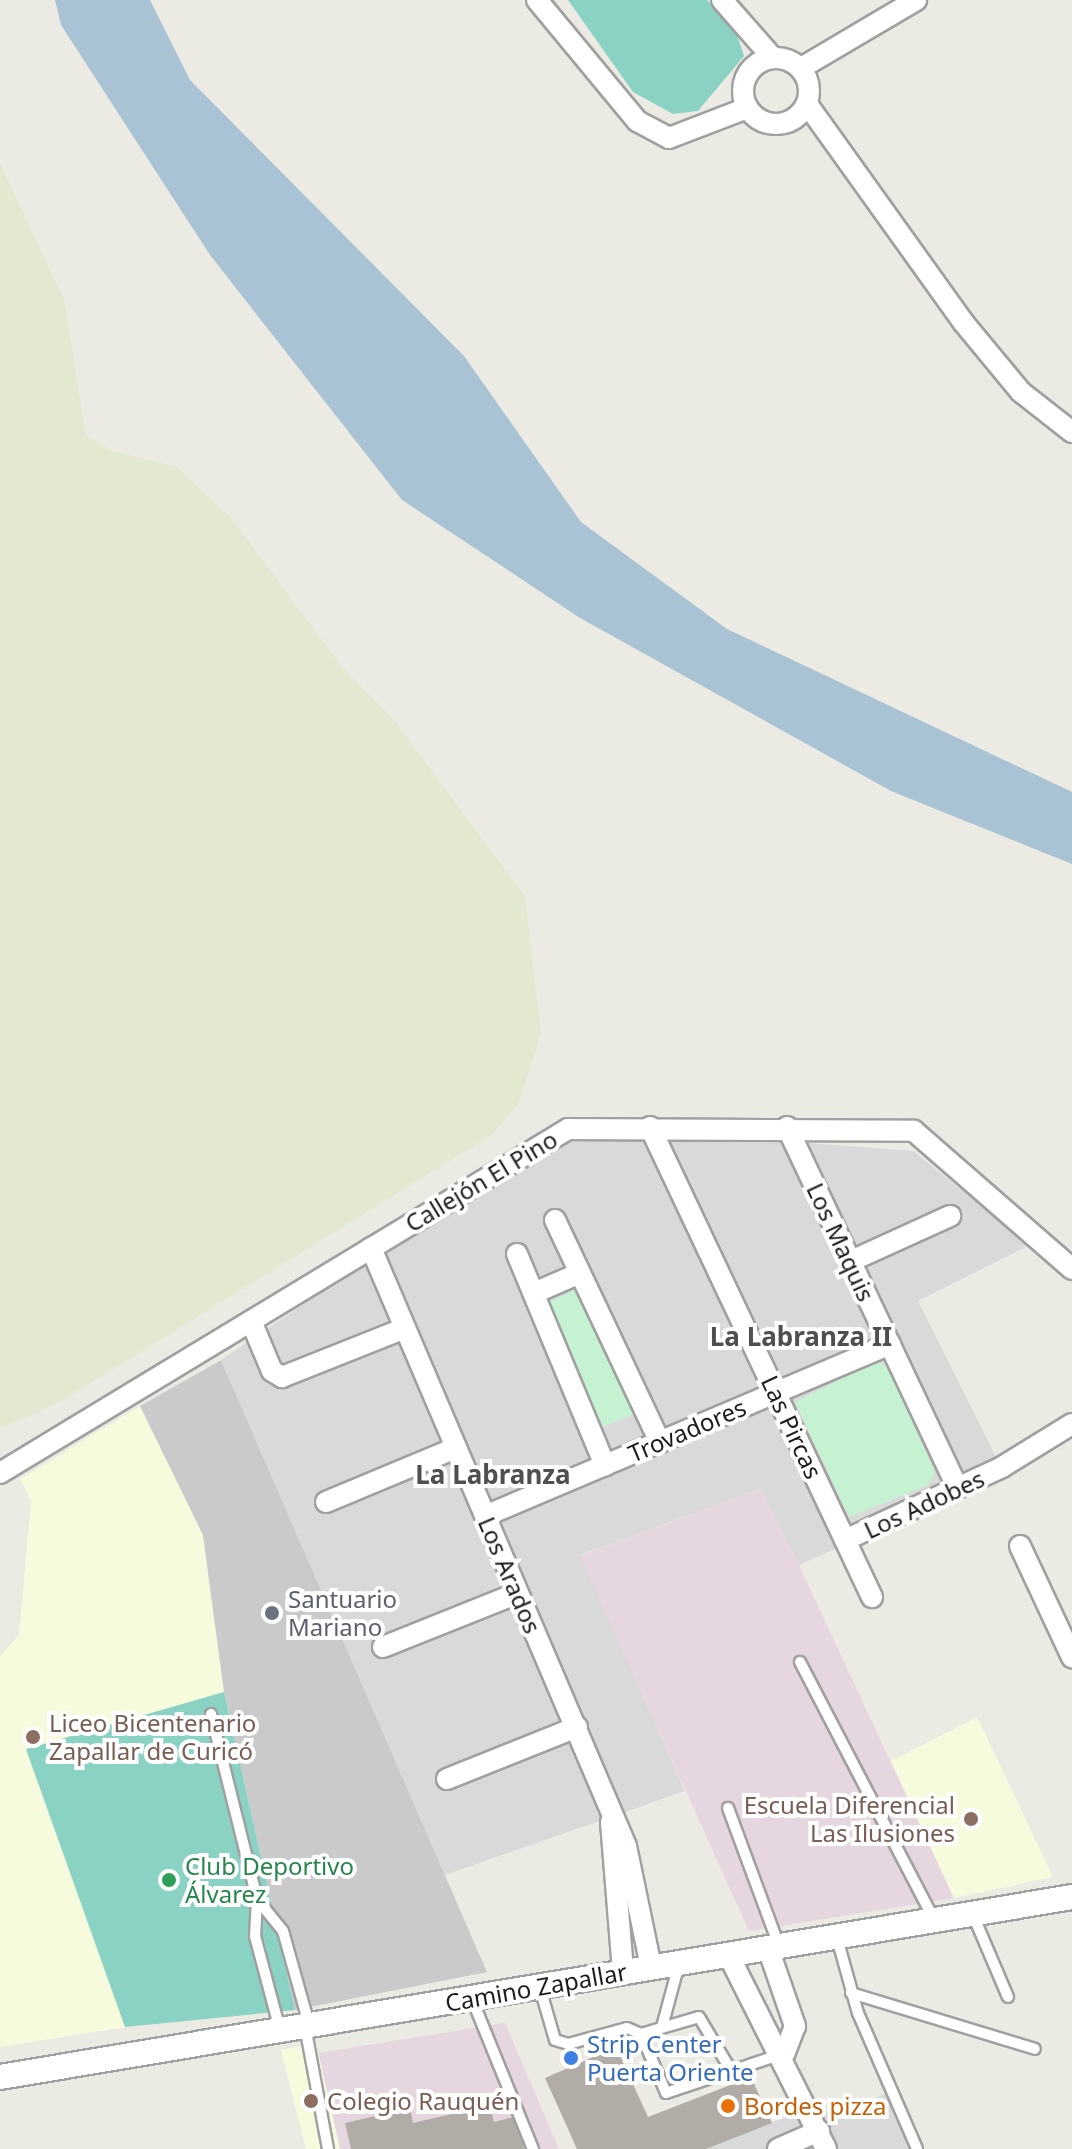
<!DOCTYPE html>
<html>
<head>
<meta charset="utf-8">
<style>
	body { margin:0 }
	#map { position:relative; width:1072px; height:2149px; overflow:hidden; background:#ecebe3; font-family:"Noto Sans",sans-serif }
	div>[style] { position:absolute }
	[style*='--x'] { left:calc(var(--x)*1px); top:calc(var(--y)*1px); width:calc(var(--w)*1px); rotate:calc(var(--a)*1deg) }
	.residential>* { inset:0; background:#dad9d9 }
	.industrial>* { inset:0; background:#e5d6df }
	.education>* { inset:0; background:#f6fbde }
	.religious>* { inset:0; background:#cacaca }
	.farmland>* { inset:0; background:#e3e9d0 }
	.park>* { inset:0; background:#c5f2d0 }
	.pitch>* { inset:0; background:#8ad2c3 }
	.water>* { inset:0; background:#a9c3d5 }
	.building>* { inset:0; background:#b1ada6 }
	.roads { filter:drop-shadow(2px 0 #a0a0a0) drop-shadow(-2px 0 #a0a0a0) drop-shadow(0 2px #a0a0a0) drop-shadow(0 -2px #a0a0a0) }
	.service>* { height:10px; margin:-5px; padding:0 5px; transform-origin:5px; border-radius:5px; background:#fff }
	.minor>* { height:20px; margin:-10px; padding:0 10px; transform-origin:10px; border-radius:10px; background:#fff }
	.minor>.ring { margin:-10px; padding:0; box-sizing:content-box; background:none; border:20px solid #fff; border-radius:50% }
	.tertiary>* { height:24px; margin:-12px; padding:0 12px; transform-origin:12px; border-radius:12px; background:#fff }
	.dots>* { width:22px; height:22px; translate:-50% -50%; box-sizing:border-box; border:4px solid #fff; border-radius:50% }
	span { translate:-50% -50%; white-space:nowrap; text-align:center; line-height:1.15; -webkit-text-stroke:8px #fff; paint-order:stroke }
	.street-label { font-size:24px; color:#1c1c1c }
	.worship-label { font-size:24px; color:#5b616d }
	.left { translate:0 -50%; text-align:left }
	.education-label { font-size:24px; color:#785e54 }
	.right { translate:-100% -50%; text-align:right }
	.leisure-label { font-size:24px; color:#27864d }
	.shop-label { font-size:24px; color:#366cbe }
	.food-label { font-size:24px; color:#c56008 }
	.neighbourhood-label { font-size:26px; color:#4f4f4f; font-weight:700 }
</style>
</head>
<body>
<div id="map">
	<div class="residential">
		<i style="clip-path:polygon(568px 1125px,913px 1151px,1030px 1245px,918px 1301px,1004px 1473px,799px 1565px,760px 1489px,581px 1555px,685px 1791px,445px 1875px,221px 1360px)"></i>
		<i style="clip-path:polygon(887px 2093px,912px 2149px,706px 2149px,823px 2102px,829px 2116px)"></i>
	</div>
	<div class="industrial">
		<i style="clip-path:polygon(760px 1489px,799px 1565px,954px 1898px,749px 1931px,580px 1556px)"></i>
		<i style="clip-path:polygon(505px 2023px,559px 2149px,340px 2149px,318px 2053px)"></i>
	</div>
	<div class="education">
		<i style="clip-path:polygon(140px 1406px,203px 1535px,224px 1692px,26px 1750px,125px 2027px,0 2047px,0 1656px,19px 1635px,31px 1501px,20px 1479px)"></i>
		<i style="clip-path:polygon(977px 1717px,1053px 1877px,954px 1898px,891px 1761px)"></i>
		<i style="clip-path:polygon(316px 2043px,340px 2149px,306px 2149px,281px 2050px)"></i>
	</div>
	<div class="religious">
		<i style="clip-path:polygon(221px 1360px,487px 1972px,295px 2010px,224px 1692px,203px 1535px,140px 1406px)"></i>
	</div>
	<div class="farmland">
		<i style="clip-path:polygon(0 163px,64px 299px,86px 436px,113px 451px,177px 467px,231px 518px,343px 668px,395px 721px,525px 896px,541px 1033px,519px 1103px,493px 1134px,60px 1402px,0 1429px)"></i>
	</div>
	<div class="park">
		<i style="clip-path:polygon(577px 1288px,636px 1413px,599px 1428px,550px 1302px)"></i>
		<i style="clip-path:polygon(876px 1361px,889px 1368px,935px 1473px,928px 1485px,849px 1517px,795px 1402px)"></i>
	</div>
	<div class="pitch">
		<i style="clip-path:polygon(568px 0,707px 0,735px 29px,744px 56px,698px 111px,673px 114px,633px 92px)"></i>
		<i style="clip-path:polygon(224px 1692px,295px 2010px,125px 2027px,26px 1749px)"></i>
	</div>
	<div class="water">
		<i style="clip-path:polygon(55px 0,150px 0,190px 80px,464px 356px,581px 522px,727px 629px,1072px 792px,1072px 864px,891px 791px,580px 618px,402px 500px,210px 255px,61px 25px)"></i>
	</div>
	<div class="building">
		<i style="clip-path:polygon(616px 2047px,648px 2117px,751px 2077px,772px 2123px,706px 2149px,577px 2149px,545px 2078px)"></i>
		<i style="clip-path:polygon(490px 2105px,494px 2122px,517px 2116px,524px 2149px,351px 2149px,345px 2123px,410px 2108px,413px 2123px)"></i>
	</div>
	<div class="roads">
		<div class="service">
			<i style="--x:800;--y:1662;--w:288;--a:62.5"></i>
			<i style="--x:211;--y:1714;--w:191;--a:76"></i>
			<i style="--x:257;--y:1899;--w:37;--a:93"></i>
			<i style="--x:255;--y:1936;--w:97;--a:75.1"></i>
			<i style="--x:728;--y:1808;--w:147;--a:69.7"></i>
			<i style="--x:257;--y:1899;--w:41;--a:50.9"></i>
			<i style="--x:283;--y:1931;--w:97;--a:74.4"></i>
			<i style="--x:973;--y:1915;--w:89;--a:66.9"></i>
			<i style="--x:837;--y:1938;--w:78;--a:74.4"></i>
			<i style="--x:858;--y:2013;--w:148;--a:66.5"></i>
			<i style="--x:540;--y:1988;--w:54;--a:73.9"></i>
			<i style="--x:555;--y:2040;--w:14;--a:17"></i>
			<i style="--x:568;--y:2044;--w:61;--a:-15.2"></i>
			<i style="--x:627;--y:2028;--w:15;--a:23"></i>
			<i style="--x:641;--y:2034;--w:64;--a:67"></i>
			<i style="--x:666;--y:2093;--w:119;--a:-18.6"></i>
			<i style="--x:851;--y:1993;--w:192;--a:16.9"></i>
			<i style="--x:472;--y:1999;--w:162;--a:67.9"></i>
			<i style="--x:305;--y:2026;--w:125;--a:79.4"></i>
			<i style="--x:662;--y:2027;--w:65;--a:-74.9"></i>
			<i style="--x:641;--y:2034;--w:60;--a:-16.3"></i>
			<i style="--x:699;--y:2017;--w:58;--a:59"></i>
		</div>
		<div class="minor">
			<i style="--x:537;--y:0;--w:157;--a:50.4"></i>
			<i style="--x:637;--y:121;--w:36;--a:28"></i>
			<i style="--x:669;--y:138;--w:84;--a:-21"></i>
			<i style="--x:722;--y:0;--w:76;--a:48.7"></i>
			<i class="ring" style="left:743px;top:58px;width:46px;height:46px"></i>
			<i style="--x:801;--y:68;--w:134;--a:-30.6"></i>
			<i style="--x:807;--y:104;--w:268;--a:54.4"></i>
			<i style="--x:963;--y:322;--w:91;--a:50.4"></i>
			<i style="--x:1021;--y:392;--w:65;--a:38.1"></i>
			<i style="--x:650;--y:1127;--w:520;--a:64.72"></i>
			<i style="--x:787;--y:1127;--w:399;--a:64.7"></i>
			<i style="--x:555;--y:1220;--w:246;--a:64.7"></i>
			<i style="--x:371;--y:1248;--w:650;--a:66.91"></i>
			<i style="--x:626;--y:1846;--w:124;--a:78.3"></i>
			<i style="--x:517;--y:1254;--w:229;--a:67.4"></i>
			<i style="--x:851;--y:1261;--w:109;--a:-24.4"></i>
			<i style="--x:534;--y:1293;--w:50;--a:-23.5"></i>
			<i style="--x:251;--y:1321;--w:54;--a:67.2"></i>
			<i style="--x:272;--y:1371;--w:12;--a:31"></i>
			<i style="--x:282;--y:1377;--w:132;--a:-21.7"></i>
			<i style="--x:0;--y:1473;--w:664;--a:-31.2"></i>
			<i style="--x:568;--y:1129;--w:346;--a:0.3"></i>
			<i style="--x:914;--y:1131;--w:210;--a:41.1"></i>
			<i style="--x:326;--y:1502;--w:141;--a:-22.6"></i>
			<i style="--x:485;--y:1516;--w:440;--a:-23"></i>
			<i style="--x:845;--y:1540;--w:173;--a:-24.9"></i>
			<i style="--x:1002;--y:1467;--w:82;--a:-31.6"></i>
			<i style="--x:1020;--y:1546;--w:123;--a:64.9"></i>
			<i style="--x:383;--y:1647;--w:145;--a:-21.8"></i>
			<i style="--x:447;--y:1779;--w:140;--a:-21.8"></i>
			<i style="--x:611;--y:1822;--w:150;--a:85.4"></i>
			<i style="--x:768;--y:1948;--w:83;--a:70.9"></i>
			<i style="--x:795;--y:2026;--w:30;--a:111"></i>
			<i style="--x:728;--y:1954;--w:218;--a:63.3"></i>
			<i style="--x:778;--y:2149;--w:45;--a:-23.7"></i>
		</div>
		<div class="tertiary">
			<i style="--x:0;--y:2077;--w:1087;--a:-9.53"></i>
		</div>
	</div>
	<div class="dots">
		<i style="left:272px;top:1613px;background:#6b7280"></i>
		<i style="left:33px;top:1737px;background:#8d6e63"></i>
		<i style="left:971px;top:1819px;background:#8d6e63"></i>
		<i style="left:169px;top:1880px;background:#2e9e5b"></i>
		<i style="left:571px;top:2058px;background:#3f7fe0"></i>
		<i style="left:311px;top:2101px;background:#8d6e63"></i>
		<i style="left:728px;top:2106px;background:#e8710a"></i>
	</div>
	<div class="street-label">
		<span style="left:481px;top:1181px;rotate:-31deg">Callejón El Pino</span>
		<span style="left:841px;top:1242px;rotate:65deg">Los Maquis</span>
		<span style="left:792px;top:1427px;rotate:65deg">Las Pircas</span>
		<span style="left:687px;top:1430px;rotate:-23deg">Trovadores</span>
		<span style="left:924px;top:1504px;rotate:-25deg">Los Adobes</span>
		<span style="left:510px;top:1575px;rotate:67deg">Los Arados</span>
		<span style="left:536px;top:1987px;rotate:-10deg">Camino Zapallar</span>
	</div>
	<div class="worship-label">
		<span class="left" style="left:288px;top:1613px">Santuario<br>Mariano</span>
	</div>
	<div class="education-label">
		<span class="left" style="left:49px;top:1737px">Liceo Bicentenario<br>Zapallar de Curicó</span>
		<span class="right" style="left:955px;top:1819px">Escuela Diferencial<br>Las Ilusiones</span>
		<span class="left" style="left:327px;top:2101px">Colegio Rauquén</span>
	</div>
	<div class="leisure-label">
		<span class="left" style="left:185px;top:1880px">Club Deportivo<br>Álvarez</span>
	</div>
	<div class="shop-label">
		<span class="left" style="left:587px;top:2058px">Strip Center<br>Puerta Oriente</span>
	</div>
	<div class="food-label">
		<span class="left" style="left:744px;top:2106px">Bordes pizza</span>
	</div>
	<div class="neighbourhood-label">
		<span style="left:801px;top:1337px">La Labranza II</span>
		<span style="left:493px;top:1475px">La Labranza</span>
	</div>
</div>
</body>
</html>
